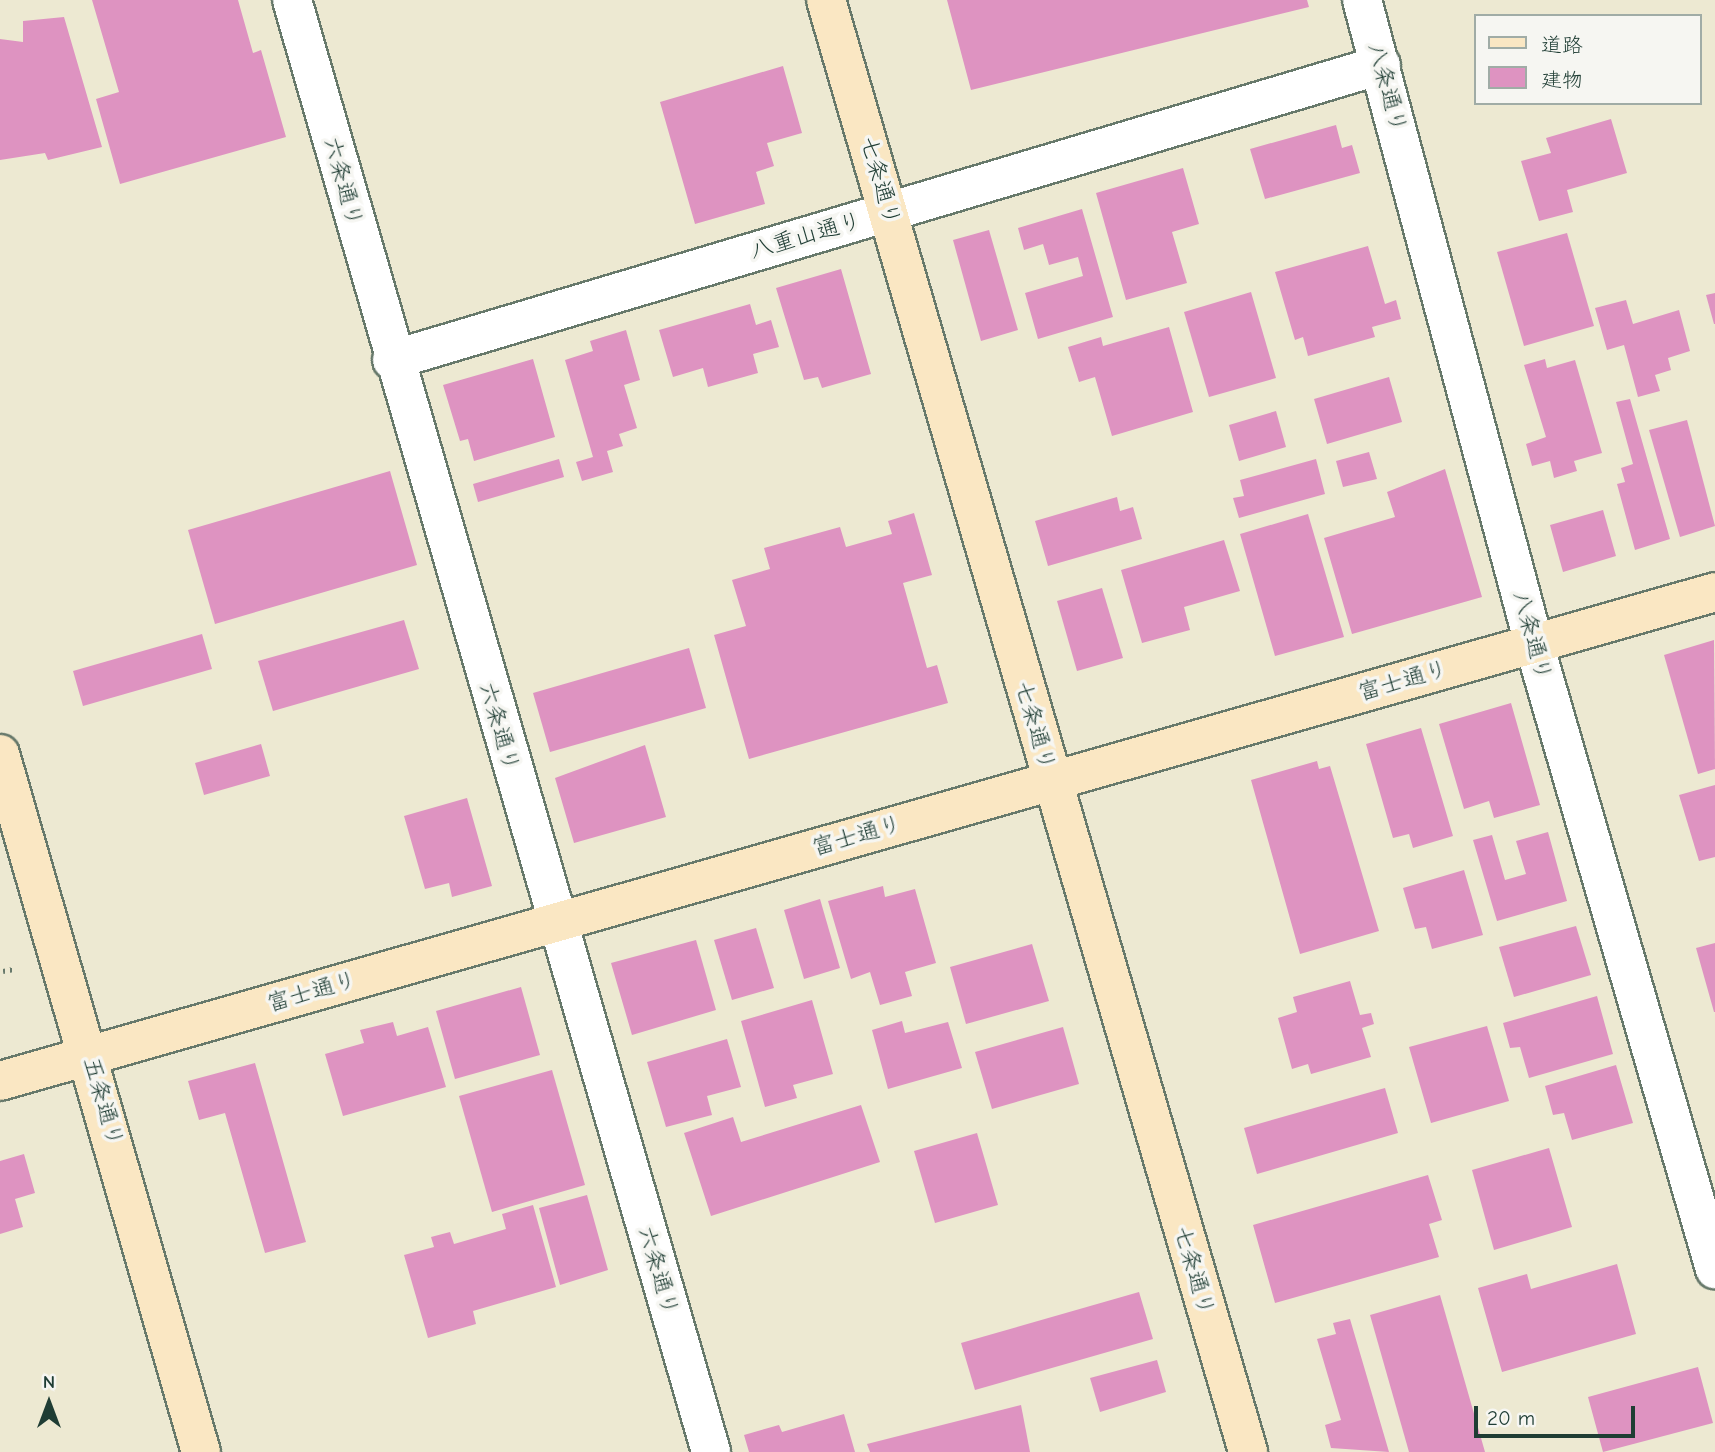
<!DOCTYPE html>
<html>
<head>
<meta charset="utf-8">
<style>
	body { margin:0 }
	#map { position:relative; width:1715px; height:1452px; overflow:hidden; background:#ede9d2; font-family:"Comic Neue","Klee One",sans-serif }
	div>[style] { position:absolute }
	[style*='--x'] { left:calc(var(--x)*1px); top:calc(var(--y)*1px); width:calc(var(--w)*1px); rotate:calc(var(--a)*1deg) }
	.building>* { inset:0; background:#de93c1 }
	.path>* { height:4.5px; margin-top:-2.25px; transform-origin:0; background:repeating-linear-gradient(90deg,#67796b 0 2px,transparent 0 7px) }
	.roads { filter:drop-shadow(2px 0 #67796b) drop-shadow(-2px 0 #67796b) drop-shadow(0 2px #67796b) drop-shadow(0 -2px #67796b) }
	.street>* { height:38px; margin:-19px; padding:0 19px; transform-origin:19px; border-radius:19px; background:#fff }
	.secondary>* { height:38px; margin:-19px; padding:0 19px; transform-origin:19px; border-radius:19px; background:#fae7c3 }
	span { translate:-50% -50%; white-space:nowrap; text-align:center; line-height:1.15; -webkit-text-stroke:7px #f6f6f2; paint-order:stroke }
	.street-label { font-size:23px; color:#1f3d34 }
	.legend { position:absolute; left:1474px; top:14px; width:228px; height:91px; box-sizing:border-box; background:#f6f6f2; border:2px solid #a0aca6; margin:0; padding:9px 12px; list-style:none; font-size:21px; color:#1f3d34 }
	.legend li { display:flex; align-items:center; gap:14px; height:35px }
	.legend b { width:35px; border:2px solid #a0aca6 }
	.north { position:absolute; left:14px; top:1368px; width:70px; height:70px; -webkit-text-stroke:5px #f6f6f2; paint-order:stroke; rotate:0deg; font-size:19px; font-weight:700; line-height:28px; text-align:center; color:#1f3d34 }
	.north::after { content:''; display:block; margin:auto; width:24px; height:32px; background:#1f3d34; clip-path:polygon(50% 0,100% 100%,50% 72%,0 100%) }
	.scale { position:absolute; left:1474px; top:1406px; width:161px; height:32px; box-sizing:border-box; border:4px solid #1f3d34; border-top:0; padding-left:9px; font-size:21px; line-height:24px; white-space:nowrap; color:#1f3d34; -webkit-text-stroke:5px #f6f6f2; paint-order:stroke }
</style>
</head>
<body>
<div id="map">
	<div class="building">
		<i style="clip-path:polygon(92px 0,238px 0,253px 53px,261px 50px,286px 137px,120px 184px,96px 99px,119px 92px)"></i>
		<i style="clip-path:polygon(947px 0,1307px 0,1309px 7px,971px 90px)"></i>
		<i style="clip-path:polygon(64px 17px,102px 147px,48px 160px,45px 153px,0 160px,0 39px,23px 42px,23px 21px)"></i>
		<i style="clip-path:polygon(783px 66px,802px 133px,767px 143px,774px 166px,756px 172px,765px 204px,695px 224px,660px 102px)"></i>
		<i style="clip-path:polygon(1611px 119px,1627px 173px,1567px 190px,1573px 212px,1539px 221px,1521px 161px,1551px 153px,1546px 138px)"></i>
		<i style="clip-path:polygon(1336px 125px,1342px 148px,1352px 145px,1360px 173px,1265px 199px,1250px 149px)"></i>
		<i style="clip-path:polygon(1183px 168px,1199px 224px,1172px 232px,1187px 283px,1126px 300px,1096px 193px)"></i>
		<i style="clip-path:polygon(1082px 209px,1113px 317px,1038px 339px,1025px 293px,1083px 276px,1078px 257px,1049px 265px,1043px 244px,1024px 250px,1018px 228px)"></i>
		<i style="clip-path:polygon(989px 230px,1018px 330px,981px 341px,953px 240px)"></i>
		<i style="clip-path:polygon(1567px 233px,1594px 326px,1524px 346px,1497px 252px)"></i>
		<i style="clip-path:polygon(1368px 246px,1385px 304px,1396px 300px,1401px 319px,1372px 327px,1375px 337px,1308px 356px,1303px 337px,1295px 340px,1275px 272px)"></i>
		<i style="clip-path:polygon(841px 269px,871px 374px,822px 388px,818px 377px,804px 380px,776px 288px)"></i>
		<i style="clip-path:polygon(1251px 292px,1276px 378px,1209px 397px,1184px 312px)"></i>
		<i style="clip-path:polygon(1715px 293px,1715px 324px,1714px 324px,1706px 295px)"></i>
		<i style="clip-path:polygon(1626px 300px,1633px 324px,1679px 310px,1690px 351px,1668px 358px,1671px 370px,1655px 375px,1660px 391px,1638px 397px,1624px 345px,1607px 350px,1595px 308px)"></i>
		<i style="clip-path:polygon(750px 304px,756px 325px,771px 320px,779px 347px,753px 354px,758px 373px,708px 387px,703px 368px,673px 377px,659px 330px)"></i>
		<i style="clip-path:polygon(1169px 327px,1193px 412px,1112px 436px,1095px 377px,1079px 382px,1068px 347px,1101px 337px,1103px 346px)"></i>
		<i style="clip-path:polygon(626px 330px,640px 380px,624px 385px,637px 428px,619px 434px,623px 446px,607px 451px,613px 472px,582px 481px,576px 462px,593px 457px,565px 360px,593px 351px,590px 341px)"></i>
		<i style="clip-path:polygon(533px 359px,555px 437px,474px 461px,468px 439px,460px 441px,443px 385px)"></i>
		<i style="clip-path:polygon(1545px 359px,1547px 368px,1575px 360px,1602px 453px,1574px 461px,1577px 471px,1554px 478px,1550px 461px,1532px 466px,1526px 444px,1546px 437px,1524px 365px)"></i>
		<i style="clip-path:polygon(1389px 377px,1402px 422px,1327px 444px,1314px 399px)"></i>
		<i style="clip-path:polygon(1630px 399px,1670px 539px,1635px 550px,1617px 484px,1625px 482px,1621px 468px,1633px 464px,1616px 402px)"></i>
		<i style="clip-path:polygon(1276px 411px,1286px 447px,1239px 461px,1229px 425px)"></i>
		<i style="clip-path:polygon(1687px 420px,1715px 526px,1680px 537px,1649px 430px)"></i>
		<i style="clip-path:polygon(1369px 452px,1377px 479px,1343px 487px,1336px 461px)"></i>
		<i style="clip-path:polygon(559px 459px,564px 477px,478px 502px,473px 484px)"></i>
		<i style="clip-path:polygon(1316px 459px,1325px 494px,1239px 518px,1233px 498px,1244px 496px,1240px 480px)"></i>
		<i style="clip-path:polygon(1445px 469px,1482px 597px,1352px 634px,1324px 538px,1395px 517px,1387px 492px)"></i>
		<i style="clip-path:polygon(390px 471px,417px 565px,215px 624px,188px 530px)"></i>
		<i style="clip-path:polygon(1117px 497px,1120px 511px,1133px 507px,1142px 539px,1048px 566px,1035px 521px)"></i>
		<i style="clip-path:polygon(1603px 510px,1616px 556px,1563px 572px,1550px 525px)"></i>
		<i style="clip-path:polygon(914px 513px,932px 575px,903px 583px,927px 668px,937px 665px,948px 703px,749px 759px,714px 635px,746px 626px,732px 580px,770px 569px,764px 548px,840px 527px,846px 547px,892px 534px,888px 521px)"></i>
		<i style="clip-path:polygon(1308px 514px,1344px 637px,1275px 656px,1240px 534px)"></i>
		<i style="clip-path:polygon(1224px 540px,1240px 591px,1184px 607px,1190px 630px,1142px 643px,1121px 570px)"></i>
		<i style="clip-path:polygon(1102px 588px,1123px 658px,1077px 671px,1057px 601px)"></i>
		<i style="clip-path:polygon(404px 620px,419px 669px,273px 711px,258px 661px)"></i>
		<i style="clip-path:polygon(202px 634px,212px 669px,83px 706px,73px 671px)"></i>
		<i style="clip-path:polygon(1714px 640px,1715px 769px,1698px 774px,1664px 655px)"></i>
		<i style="clip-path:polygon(689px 648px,706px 708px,550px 752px,533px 693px)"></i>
		<i style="clip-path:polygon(1511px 703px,1540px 805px,1494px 818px,1489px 801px,1464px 809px,1439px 724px)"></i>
		<i style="clip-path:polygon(1421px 728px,1453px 836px,1413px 848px,1409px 834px,1393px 838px,1366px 744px)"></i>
		<i style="clip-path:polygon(261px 744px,270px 776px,204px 795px,195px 763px)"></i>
		<i style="clip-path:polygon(645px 745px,666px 817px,574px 843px,555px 778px)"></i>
		<i style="clip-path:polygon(1317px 761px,1319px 769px,1330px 766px,1379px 931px,1300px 954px,1251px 780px)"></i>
		<i style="clip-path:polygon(1715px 785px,1715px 857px,1699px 861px,1679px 795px)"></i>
		<i style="clip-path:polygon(467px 798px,492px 886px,452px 897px,449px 883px,425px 889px,404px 816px)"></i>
		<i style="clip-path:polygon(1548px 832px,1567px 901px,1497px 921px,1473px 840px,1492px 835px,1505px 880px,1526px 874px,1516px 841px)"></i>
		<i style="clip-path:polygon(1464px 870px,1483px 935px,1432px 949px,1426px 927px,1415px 929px,1403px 888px)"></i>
		<i style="clip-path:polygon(883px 886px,885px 897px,915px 889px,936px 963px,905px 972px,912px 996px,880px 1005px,870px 972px,851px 979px,828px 901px)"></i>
		<i style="clip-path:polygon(820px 899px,840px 968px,804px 979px,784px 910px)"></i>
		<i style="clip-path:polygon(1576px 926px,1591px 975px,1514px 997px,1499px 947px)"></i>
		<i style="clip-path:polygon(756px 928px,774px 988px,732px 1000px,714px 940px)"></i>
		<i style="clip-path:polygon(696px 940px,716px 1010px,632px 1035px,611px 963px)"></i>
		<i style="clip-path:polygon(1715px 943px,1715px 1012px,1714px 1012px,1696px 948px)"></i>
		<i style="clip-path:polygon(1032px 944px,1049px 1001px,966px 1024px,950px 967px)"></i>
		<i style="clip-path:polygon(1350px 981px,1360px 1015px,1371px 1013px,1374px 1024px,1362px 1028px,1371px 1057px,1311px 1074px,1308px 1064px,1292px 1069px,1278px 1018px,1297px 1012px,1293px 997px)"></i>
		<i style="clip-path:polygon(521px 987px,540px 1055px,455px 1079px,436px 1011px)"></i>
		<i style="clip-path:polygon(1597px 996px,1613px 1054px,1529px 1078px,1520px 1047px,1510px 1048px,1503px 1023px)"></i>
		<i style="clip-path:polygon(812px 1000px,833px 1074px,793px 1085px,797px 1098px,765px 1107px,741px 1021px)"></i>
		<i style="clip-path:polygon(902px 1021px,905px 1033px,948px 1022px,962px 1068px,888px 1089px,872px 1030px)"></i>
		<i style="clip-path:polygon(393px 1022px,397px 1036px,428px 1027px,446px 1087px,343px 1116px,325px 1054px,364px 1043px,360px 1030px)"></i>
		<i style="clip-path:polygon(1487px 1026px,1509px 1101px,1431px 1123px,1409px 1047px)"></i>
		<i style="clip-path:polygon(1063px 1027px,1079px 1084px,992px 1109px,975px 1052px)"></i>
		<i style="clip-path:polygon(727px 1039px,741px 1087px,707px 1096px,712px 1115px,666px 1127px,647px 1062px)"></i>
		<i style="clip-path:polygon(255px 1063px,306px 1242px,265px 1253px,225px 1113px,199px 1120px,188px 1081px)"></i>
		<i style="clip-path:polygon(1616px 1065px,1633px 1123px,1572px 1140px,1564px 1113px,1553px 1115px,1545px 1086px)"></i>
		<i style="clip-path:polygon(552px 1070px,585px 1185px,492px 1212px,459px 1096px)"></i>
		<i style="clip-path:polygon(1385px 1088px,1398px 1133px,1257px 1174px,1244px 1128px)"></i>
		<i style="clip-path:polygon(861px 1105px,880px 1162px,711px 1216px,684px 1133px,733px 1117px,741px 1142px)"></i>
		<i style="clip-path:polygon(977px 1133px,998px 1205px,935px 1223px,914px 1151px)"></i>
		<i style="clip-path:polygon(1549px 1148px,1572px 1227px,1494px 1250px,1472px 1170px)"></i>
		<i style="clip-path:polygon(24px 1154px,35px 1193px,15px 1199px,23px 1227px,0 1234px,0 1161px)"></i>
		<i style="clip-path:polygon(1428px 1175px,1442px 1220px,1429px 1224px,1439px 1257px,1275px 1303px,1253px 1225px)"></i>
		<i style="clip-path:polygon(587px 1195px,608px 1270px,560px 1285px,539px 1208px)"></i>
		<i style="clip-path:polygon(533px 1205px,556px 1287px,473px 1311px,476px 1324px,428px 1338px,404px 1255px,434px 1247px,431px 1237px,450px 1232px,454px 1244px,506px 1229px,502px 1214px)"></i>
		<i style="clip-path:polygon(1617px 1264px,1636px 1334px,1502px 1372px,1478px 1288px,1527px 1274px,1531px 1289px)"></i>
		<i style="clip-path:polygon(1139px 1292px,1153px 1339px,975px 1390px,961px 1343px)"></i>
		<i style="clip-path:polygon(1440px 1295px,1485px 1452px,1409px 1452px,1370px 1315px)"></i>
		<i style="clip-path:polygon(1350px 1319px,1389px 1452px,1331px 1448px,1325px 1425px,1341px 1420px,1317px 1339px,1336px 1334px,1333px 1323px)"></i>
		<i style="clip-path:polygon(1157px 1360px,1166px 1392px,1100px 1412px,1090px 1378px)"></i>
		<i style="clip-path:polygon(1698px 1367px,1713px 1423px,1603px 1452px,1588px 1397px)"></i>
		<i style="clip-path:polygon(1021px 1405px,1030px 1452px,870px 1452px,867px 1444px)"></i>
		<i style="clip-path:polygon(844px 1414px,855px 1452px,749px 1452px,744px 1435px,779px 1425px,782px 1432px)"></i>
	</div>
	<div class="path">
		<i style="--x:3;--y:971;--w:11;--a:-10"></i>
	</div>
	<div class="roads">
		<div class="street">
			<i style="--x:292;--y:0;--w:1511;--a:73.9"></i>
			<i style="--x:1362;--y:0;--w:667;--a:75.05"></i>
			<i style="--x:1534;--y:644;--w:651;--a:73.85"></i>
			<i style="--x:392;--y:360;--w:1032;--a:-16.61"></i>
		</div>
		<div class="secondary">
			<i style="--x:826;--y:0;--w:1512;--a:73.79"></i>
			<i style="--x:0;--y:754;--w:726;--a:73.94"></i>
			<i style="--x:0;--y:1081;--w:1783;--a:-15.91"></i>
		</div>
	</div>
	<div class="street-label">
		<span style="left:1387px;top:88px;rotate:75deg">八条通り</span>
		<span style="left:880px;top:181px;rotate:74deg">七条通り</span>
		<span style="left:343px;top:182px;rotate:75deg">六条通り</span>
		<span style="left:806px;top:236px;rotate:-16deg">八重山通り</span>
		<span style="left:1532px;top:636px;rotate:75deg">八条通り</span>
		<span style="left:1403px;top:681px;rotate:-16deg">富士通り</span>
		<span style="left:1035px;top:726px;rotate:74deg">七条通り</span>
		<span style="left:499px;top:727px;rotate:74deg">六条通り</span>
		<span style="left:857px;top:836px;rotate:-16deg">富士通り</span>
		<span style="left:312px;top:992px;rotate:-16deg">富士通り</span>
		<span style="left:103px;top:1102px;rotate:74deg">五条通り</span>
		<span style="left:658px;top:1271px;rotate:74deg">六条通り</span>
		<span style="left:1194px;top:1271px;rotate:74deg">七条通り</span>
	</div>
	<ul class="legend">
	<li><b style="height:9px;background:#fae7c3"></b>道路</li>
	<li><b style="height:19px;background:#de93c1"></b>建物</li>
	</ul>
	<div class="north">N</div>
	<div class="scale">20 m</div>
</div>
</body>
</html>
